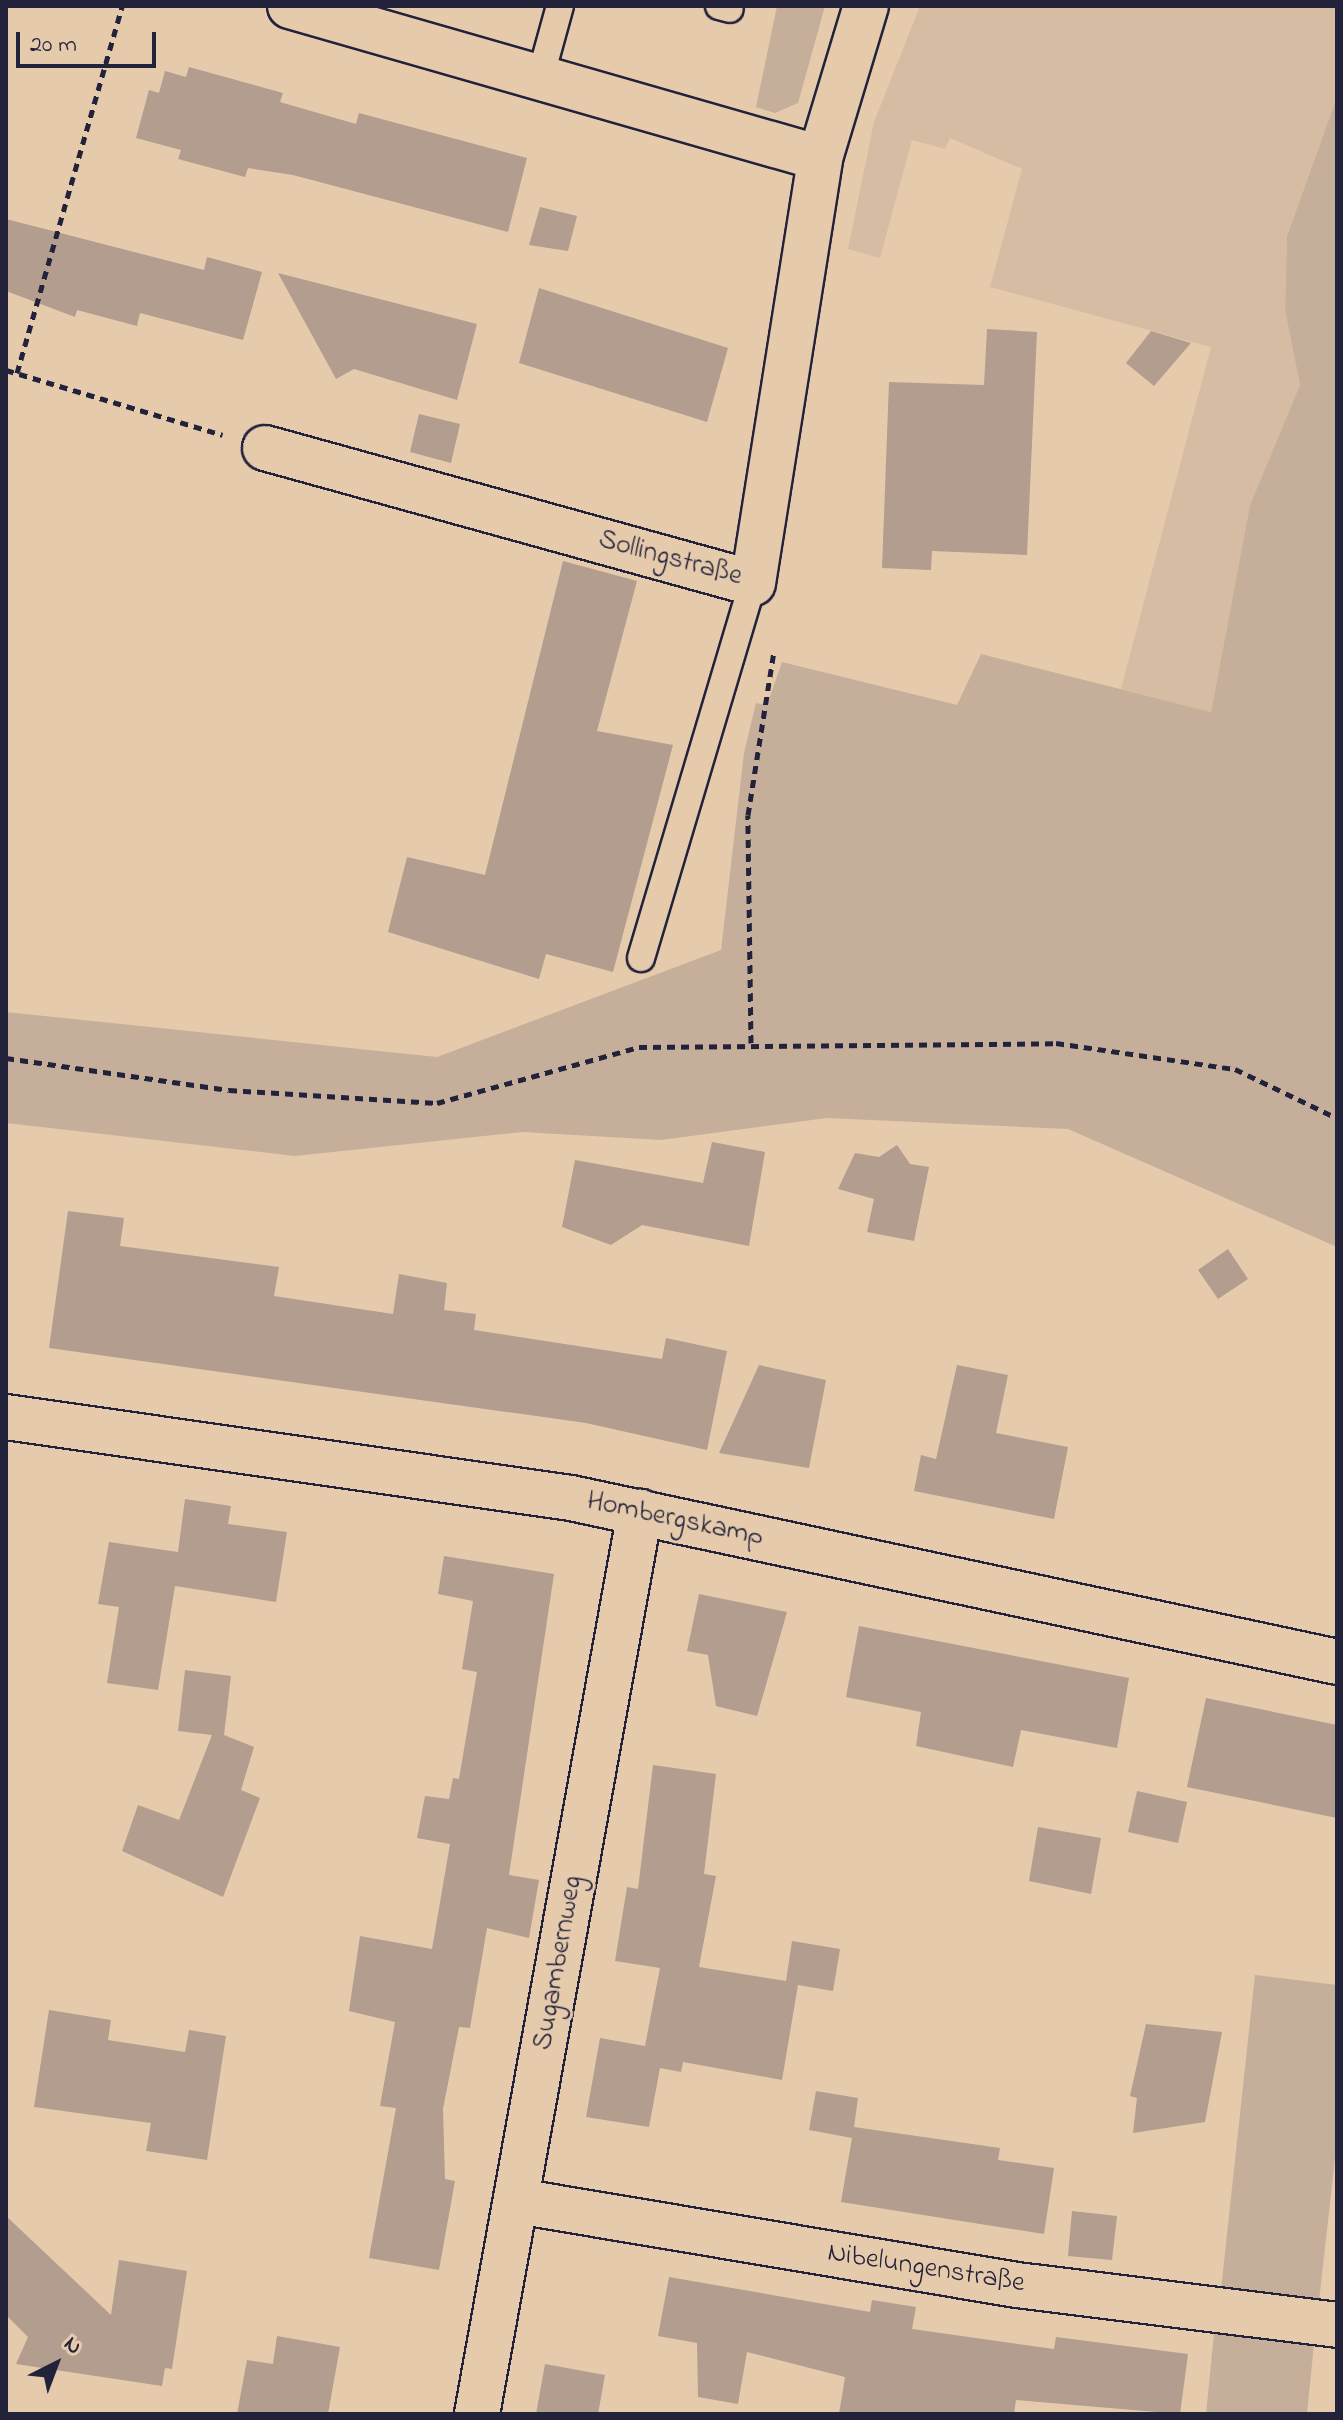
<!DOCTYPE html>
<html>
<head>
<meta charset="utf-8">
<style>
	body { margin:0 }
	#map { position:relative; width:1343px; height:2420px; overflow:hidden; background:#e5caac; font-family:"Indie Flower",sans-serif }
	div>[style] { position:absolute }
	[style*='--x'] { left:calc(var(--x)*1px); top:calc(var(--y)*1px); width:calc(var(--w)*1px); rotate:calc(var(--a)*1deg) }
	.built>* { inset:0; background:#d6bca3 }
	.green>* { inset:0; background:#c6af9a }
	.building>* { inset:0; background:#b29d8e }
	.path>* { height:5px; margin-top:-2.5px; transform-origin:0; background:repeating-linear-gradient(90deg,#22223b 0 8px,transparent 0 14px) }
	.roads { filter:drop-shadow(2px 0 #22223b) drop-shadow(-2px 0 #22223b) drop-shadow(0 2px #22223b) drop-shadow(0 -2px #22223b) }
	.lane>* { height:26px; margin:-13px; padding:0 13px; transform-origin:13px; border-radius:13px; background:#e5caac }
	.street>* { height:44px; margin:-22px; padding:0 22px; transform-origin:22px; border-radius:22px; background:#e5caac }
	span { translate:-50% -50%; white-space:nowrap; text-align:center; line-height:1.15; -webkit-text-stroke:6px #e5caac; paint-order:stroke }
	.street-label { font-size:28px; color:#22223b }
	.frame { position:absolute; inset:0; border:8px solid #22223b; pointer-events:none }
	.north { position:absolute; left:16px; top:2324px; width:80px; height:80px; -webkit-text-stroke:6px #e5caac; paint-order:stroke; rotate:42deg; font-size:22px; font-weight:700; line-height:32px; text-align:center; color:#22223b }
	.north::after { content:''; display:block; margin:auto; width:28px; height:36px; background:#22223b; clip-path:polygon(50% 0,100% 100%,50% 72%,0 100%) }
	.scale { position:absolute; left:16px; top:32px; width:140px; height:36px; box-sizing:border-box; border:4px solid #22223b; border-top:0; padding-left:10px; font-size:24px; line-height:28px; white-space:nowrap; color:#22223b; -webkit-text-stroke:6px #e5caac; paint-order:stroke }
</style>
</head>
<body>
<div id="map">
	<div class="built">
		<i style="clip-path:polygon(920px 6px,1337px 6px,1337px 97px,1287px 236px,1285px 310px,1300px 385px,1250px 505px,1211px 712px,1121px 689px,1211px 347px,990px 287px,1022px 169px,950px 138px,945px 149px,912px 140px,880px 258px,848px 249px,874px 122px)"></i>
	</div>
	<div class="green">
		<i style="clip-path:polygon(777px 6px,825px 6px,798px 103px,775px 113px,756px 107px)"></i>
		<i style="clip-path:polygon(1337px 97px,1337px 1247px,1068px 1129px,827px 1118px,661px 1140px,522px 1132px,295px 1156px,6px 1123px,6px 1012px,437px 1057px,721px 950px,744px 753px,756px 703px,767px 705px,782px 662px,957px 705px,981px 654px,1211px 712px,1250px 505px,1300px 385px,1285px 310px,1287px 236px)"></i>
		<i style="clip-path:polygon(1255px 1975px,1337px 1985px,1337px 2141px,1318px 2310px,1220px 2299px)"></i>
		<i style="clip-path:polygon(1214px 2333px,1314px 2344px,1307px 2414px,1206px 2414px)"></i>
	</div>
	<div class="building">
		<i style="clip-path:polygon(189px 67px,283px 93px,280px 102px,356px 124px,359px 113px,527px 158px,508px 232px,293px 175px,248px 168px,245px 177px,178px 159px,181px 150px,136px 138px,149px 90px,159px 93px,165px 71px,186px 77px)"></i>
		<i style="clip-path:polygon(540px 207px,577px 216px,568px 251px,529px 245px)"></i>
		<i style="clip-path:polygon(6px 219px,204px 270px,207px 257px,262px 272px,243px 340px,140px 313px,137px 326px,77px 310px,75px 317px,6px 291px)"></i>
		<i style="clip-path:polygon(278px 273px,477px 324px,457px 400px,354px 369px,336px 379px)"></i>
		<i style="clip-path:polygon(539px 288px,728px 348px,707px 422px,519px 363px)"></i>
		<i style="clip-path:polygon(987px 329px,1037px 332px,1027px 555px,932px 551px,931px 570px,882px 568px,889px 382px,984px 385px)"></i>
		<i style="clip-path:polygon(1151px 331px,1191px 343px,1154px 386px,1126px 363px)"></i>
		<i style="clip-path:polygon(419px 414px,460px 424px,451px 463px,410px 452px)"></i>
		<i style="clip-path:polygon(563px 561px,637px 581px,597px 731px,673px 745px,613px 972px,546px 954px,539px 979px,388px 932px,407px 857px,485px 875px)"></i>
		<i style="clip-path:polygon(712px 1142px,765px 1152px,749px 1246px,642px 1225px,611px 1245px,562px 1227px,575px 1160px,703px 1183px)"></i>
		<i style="clip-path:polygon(897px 1145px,910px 1164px,929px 1167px,914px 1241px,867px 1232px,874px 1199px,838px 1189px,855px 1153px,879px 1157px)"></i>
		<i style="clip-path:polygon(68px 1211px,124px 1218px,120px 1246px,279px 1267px,274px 1296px,393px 1314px,399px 1274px,447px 1283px,444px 1310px,476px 1314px,474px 1330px,662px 1359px,666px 1338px,727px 1351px,707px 1450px,586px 1423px,49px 1348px)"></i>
		<i style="clip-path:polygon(1228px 1249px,1248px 1279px,1218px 1299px,1198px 1270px)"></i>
		<i style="clip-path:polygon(759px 1365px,826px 1380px,809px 1468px,719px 1453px)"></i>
		<i style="clip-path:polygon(957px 1365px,1008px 1375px,996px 1433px,1068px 1447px,1054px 1519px,914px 1491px,921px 1455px,936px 1459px)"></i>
		<i style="clip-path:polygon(185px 1499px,231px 1506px,228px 1524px,287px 1532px,276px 1602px,175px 1586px,158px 1690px,107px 1683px,119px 1607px,98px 1604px,109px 1542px,178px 1552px)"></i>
		<i style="clip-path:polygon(444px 1556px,554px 1574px,509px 1875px,539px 1880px,529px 1938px,487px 1928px,470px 2028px,459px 2027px,443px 2109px,445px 2179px,455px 2181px,439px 2270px,369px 2258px,396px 2108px,380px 2106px,395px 2022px,349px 2011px,360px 1936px,432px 1949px,450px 1844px,417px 1838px,425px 1796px,449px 1799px,453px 1778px,459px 1779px,477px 1672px,462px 1669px,473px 1601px,438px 1594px)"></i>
		<i style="clip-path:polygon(699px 1594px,787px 1612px,757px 1716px,716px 1706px,708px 1655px,687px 1651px)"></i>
		<i style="clip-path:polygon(859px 1626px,1129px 1678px,1117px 1748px,1021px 1730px,1013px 1767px,916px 1746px,921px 1712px,846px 1697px)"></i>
		<i style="clip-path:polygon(185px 1670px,231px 1676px,224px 1735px,254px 1747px,241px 1790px,260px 1798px,223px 1897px,122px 1851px,138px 1805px,179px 1820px,212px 1735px,178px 1731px)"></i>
		<i style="clip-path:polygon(1206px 1698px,1337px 1725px,1337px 1818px,1187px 1787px)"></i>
		<i style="clip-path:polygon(653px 1765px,716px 1774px,704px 1874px,716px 1876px,699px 1967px,786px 1981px,792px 1941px,840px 1949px,833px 1991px,798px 1985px,782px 2080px,683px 2062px,681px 2072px,660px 2068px,649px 2127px,586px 2117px,600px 2038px,645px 2046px,660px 1968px,615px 1961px,627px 1887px,638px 1889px)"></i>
		<i style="clip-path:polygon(1137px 1791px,1187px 1802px,1178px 1843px,1128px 1832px)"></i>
		<i style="clip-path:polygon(1038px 1827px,1101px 1838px,1091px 1894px,1029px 1881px)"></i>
		<i style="clip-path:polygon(49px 2010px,111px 2020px,108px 2040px,185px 2052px,189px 2030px,226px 2036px,207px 2160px,146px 2151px,151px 2123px,34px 2107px)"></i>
		<i style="clip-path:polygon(1146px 2024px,1222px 2032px,1205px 2122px,1133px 2133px,1137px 2098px,1130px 2096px)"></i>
		<i style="clip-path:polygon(816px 2091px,858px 2098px,854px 2127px,1000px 2148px,998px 2160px,1054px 2168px,1044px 2234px,841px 2202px,852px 2138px,809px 2130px)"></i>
		<i style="clip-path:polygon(1072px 2211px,1117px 2216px,1112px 2260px,1068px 2256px)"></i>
		<i style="clip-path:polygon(6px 2216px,111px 2315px,119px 2260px,187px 2271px,172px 2369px,165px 2368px,162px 2386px,16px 2364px,28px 2337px,6px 2315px)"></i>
		<i style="clip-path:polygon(669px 2277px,870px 2312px,872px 2300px,916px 2307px,912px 2329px,1054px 2349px,1056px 2337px,1188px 2354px,1180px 2414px,1016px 2400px,1014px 2414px,839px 2414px,845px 2377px,747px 2352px,738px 2404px,698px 2397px,697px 2343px,658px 2336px)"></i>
		<i style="clip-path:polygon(277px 2336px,340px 2347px,328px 2414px,237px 2414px,247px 2360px,273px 2364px)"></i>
		<i style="clip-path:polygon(545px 2364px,605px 2375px,598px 2414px,536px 2414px)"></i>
	</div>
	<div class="path">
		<i style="--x:6;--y:370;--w:226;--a:16.7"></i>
		<i style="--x:17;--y:373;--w:382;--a:-74"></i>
		<i style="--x:751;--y:1043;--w:228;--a:-90.8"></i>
		<i style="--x:748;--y:815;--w:167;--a:-81"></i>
		<i style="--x:6;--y:1058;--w:225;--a:8.2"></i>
		<i style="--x:229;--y:1090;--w:208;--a:3.6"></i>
		<i style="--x:437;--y:1103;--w:210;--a:-15.5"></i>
		<i style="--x:639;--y:1047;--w:417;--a:-0.5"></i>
		<i style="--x:1056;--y:1043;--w:181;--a:8.3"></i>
		<i style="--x:1235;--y:1069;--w:113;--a:25.7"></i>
	</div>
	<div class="roads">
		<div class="lane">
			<i style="--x:719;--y:6;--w:11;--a:15"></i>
			<i style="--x:539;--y:82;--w:79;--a:-74.6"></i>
			<i style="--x:641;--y:958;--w:391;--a:-73.4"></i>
		</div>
		<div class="street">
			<i style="--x:290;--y:6;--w:551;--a:16"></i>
			<i style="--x:265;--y:448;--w:506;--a:15.46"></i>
			<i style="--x:753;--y:583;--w:430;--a:-81"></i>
			<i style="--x:820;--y:158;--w:159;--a:-73.2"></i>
			<i style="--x:6;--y:1417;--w:571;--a:8.16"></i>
			<i style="--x:571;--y:1498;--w:783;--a:12.08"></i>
			<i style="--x:517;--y:2201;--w:507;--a:9.54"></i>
			<i style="--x:1017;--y:2285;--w:322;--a:7.1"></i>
			<i style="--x:477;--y:2414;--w:917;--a:-79.76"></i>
		</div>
	</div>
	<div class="street-label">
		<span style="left:670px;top:559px;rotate:15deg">Sollingstraße</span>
		<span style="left:675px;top:1520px;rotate:12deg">Hombergskamp</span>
		<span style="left:559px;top:1963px;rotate:-80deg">Sugambernweg</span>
		<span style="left:926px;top:2269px;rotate:9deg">Nibelungenstraße</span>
	</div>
	<div class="frame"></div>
	<div class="north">N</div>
	<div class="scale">20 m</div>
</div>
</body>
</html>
